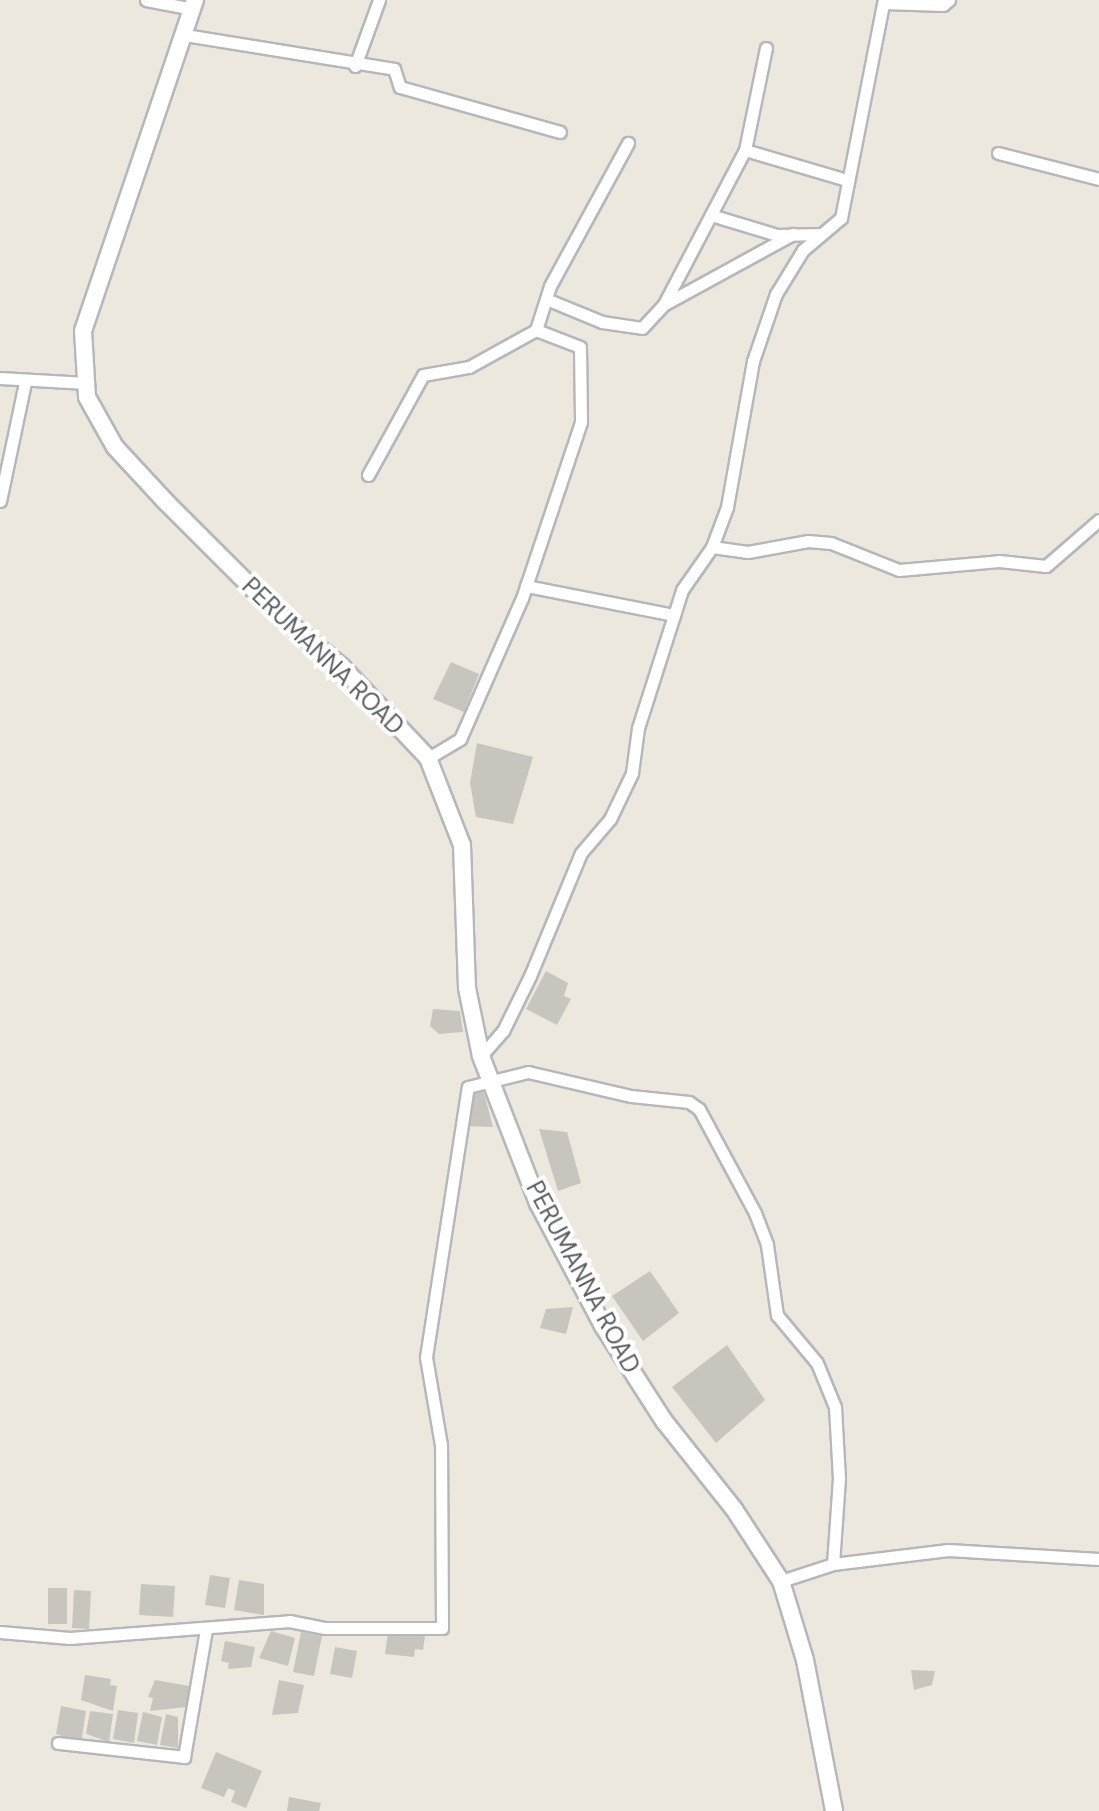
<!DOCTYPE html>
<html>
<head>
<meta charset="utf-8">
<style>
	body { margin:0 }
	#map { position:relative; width:1099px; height:1811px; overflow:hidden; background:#ece8de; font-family:"DM Sans",sans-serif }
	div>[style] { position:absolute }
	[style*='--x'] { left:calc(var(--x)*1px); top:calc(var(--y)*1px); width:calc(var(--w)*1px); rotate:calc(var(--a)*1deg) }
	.building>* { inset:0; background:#c8c5be }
	.roads { filter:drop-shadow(2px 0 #b5b7bc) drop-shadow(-2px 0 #b5b7bc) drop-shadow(0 2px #b5b7bc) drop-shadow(0 -2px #b5b7bc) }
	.street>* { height:11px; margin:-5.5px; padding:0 5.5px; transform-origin:5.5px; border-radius:5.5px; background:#fff }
	.secondary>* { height:16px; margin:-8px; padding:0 8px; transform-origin:8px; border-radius:8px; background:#fff }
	span { translate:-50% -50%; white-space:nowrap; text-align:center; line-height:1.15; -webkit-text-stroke:8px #fff; paint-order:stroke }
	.street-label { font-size:24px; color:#585c60 }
</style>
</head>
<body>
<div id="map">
	<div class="building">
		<i style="clip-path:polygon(451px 662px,479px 674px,464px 712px,433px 699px)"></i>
		<i style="clip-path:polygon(477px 743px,533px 757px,513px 824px,476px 817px,470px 783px)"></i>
		<i style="clip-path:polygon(546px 971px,568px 983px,564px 996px,571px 999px,557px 1025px,526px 1009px)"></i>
		<i style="clip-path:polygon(433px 1009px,460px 1011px,463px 1032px,439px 1034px,430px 1026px)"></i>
		<i style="clip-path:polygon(473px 1088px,484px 1093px,493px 1127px,465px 1126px)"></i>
		<i style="clip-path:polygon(539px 1129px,567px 1132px,581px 1183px,558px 1191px)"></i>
		<i style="clip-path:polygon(650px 1271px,679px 1313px,643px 1341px,612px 1296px)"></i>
		<i style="clip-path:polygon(573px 1307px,566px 1334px,540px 1328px,546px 1309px)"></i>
		<i style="clip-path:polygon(727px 1345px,765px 1400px,716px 1443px,672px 1387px)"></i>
		<i style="clip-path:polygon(210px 1575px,230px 1578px,225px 1608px,205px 1605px)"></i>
		<i style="clip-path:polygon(239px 1580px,264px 1584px,264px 1615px,234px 1610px)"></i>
		<i style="clip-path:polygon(141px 1584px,175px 1586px,173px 1617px,139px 1615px)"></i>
		<i style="clip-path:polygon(48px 1588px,67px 1588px,67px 1624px,48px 1624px)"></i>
		<i style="clip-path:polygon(74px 1590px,91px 1591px,89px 1629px,72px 1628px)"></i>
		<i style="clip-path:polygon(271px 1631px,295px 1638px,288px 1666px,259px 1658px)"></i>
		<i style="clip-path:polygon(301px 1632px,322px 1636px,314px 1676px,293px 1672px)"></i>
		<i style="clip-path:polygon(388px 1632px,425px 1636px,423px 1650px,415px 1649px,414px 1657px,385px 1654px)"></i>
		<i style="clip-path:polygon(225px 1641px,255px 1647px,251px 1667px,228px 1669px,229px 1663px,221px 1661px)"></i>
		<i style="clip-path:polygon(335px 1647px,357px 1651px,352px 1678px,330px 1674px)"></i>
		<i style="clip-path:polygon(911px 1670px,935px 1671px,932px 1685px,914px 1690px)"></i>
		<i style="clip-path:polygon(85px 1675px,111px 1679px,110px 1685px,117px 1686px,113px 1711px,81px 1700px)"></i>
		<i style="clip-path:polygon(155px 1680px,189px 1686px,186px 1707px,150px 1711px,153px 1698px,148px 1697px)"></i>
		<i style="clip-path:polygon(279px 1680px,304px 1685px,298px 1713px,272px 1715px)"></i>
		<i style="clip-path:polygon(61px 1706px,86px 1711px,81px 1743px,56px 1734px)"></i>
		<i style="clip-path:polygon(118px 1710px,138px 1713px,134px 1743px,113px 1739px)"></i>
		<i style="clip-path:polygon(90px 1711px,113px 1714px,109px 1742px,86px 1734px)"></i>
		<i style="clip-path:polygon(143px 1712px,162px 1717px,157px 1745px,137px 1741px)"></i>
		<i style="clip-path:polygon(166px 1714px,178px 1717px,178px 1748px,160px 1745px)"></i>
		<i style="clip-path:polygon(216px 1752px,262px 1771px,246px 1808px,231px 1802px,235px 1791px,228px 1788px,224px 1797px,201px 1788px)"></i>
		<i style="clip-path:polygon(289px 1797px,321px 1803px,319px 1811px,287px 1811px)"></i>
	</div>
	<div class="roads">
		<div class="street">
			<i style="--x:146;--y:0;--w:48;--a:10.8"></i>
			<i style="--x:185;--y:35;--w:212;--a:9.2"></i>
			<i style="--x:394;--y:69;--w:19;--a:72"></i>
			<i style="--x:400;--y:87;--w:166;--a:15.7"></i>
			<i style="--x:355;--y:66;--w:70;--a:-70"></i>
			<i style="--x:745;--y:150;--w:106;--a:16.4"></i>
			<i style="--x:998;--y:153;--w:104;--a:14.4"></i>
			<i style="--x:711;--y:215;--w:69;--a:16.9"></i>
			<i style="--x:777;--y:235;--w:45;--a:-1.3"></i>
			<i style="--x:546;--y:299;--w:61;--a:22.3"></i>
			<i style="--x:602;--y:322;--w:40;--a:8.5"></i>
			<i style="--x:642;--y:328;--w:33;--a:-47"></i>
			<i style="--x:664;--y:304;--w:174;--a:-62.3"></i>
			<i style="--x:745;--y:150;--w:104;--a:-78.4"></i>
			<i style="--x:665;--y:304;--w:146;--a:-28.7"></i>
			<i style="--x:536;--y:330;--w:46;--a:-72.3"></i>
			<i style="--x:550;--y:286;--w:163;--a:-61.4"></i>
			<i style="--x:0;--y:378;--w:86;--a:3.3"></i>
			<i style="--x:368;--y:475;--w:114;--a:-61.2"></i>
			<i style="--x:423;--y:375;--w:47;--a:-9.9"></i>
			<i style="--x:469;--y:367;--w:77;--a:-28.9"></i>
			<i style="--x:536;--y:330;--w:47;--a:21.1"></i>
			<i style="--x:580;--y:347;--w:75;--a:89.2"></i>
			<i style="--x:581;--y:422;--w:186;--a:108.5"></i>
			<i style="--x:522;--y:598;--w:154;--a:113.7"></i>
			<i style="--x:460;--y:739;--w:37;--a:149"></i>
			<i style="--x:0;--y:501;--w:122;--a:-78.1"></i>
			<i style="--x:712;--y:547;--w:36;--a:8"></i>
			<i style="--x:748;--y:552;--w:61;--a:-10.4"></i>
			<i style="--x:808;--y:541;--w:23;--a:5"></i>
			<i style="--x:831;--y:543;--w:73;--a:21.7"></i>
			<i style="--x:899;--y:570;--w:100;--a:-5.1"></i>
			<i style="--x:999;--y:561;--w:47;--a:6.1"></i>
			<i style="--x:1046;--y:566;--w:70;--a:-41"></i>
			<i style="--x:526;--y:586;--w:151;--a:11.1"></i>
			<i style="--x:481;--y:1056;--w:33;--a:-49"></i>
			<i style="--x:503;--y:1031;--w:61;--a:-63.9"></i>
			<i style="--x:530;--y:976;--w:133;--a:-67.5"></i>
			<i style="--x:581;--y:853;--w:45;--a:-49.5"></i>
			<i style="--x:610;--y:819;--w:51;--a:-64.4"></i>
			<i style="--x:632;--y:773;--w:45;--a:-82.4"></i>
			<i style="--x:638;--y:728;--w:145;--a:-72.3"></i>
			<i style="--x:682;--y:590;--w:52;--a:-55.1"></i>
			<i style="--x:712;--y:547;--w:43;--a:-69.4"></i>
			<i style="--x:727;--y:507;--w:148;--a:-79.9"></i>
			<i style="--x:753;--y:361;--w:71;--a:-71.1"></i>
			<i style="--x:776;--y:294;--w:52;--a:-58.5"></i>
			<i style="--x:803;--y:250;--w:50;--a:-40.1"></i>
			<i style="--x:841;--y:218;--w:219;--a:-78.9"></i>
			<i style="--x:883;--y:3;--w:60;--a:1.9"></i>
			<i style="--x:943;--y:5;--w:8;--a:-40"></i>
			<i style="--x:781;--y:1581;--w:55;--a:-18.1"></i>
			<i style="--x:833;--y:1564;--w:116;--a:-6.9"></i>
			<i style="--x:948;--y:1550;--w:151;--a:3.4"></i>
			<i style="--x:0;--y:1632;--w:70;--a:4.9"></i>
			<i style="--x:70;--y:1638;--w:220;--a:-4.4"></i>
			<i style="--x:289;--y:1621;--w:37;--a:11"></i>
			<i style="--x:325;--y:1628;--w:117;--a:0"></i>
			<i style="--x:442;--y:1628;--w:183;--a:-90.3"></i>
			<i style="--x:441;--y:1445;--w:89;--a:-99.7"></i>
			<i style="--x:426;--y:1357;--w:273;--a:-81.2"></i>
			<i style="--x:468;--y:1087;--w:62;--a:-14"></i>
			<i style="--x:528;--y:1072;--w:106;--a:13.1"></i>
			<i style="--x:631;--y:1096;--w:58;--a:5.9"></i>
			<i style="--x:689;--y:1102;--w:12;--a:35"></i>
			<i style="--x:699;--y:1109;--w:118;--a:61.7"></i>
			<i style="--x:755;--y:1213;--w:34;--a:69"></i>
			<i style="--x:767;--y:1245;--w:71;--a:81.9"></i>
			<i style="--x:777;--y:1315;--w:62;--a:50.2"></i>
			<i style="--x:817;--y:1363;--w:48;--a:67.8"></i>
			<i style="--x:835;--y:1407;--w:71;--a:86.8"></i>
			<i style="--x:839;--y:1478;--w:86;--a:94"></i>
			<i style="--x:58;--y:1743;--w:127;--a:6.3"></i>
			<i style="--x:184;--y:1757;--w:130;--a:-80.2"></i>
		</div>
		<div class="secondary">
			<i style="--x:195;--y:0;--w:349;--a:108.7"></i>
			<i style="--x:83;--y:331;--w:66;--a:86.5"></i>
			<i style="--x:87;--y:397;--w:57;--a:60.8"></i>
			<i style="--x:115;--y:447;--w:74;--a:47.2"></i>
			<i style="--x:165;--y:501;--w:163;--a:45"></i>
			<i style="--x:280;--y:616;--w:80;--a:39.4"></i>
			<i style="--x:342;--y:667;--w:125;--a:46.6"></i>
			<i style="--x:428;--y:758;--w:93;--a:68.7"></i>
			<i style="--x:462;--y:845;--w:143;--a:88"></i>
			<i style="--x:467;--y:988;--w:69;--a:78.4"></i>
			<i style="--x:481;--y:1056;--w:158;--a:68.8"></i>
			<i style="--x:538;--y:1203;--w:139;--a:62.1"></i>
			<i style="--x:603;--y:1326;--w:113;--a:57.3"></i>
			<i style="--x:664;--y:1421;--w:112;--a:51.5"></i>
			<i style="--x:734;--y:1509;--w:86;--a:56.9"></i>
			<i style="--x:781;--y:1581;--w:83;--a:73.1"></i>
			<i style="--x:805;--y:1660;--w:154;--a:79.1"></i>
		</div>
	</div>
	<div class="street-label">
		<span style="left:323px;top:656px;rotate:44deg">PERUMANNA ROAD</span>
		<span style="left:583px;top:1277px;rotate:62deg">PERUMANNA ROAD</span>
	</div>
</div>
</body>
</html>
